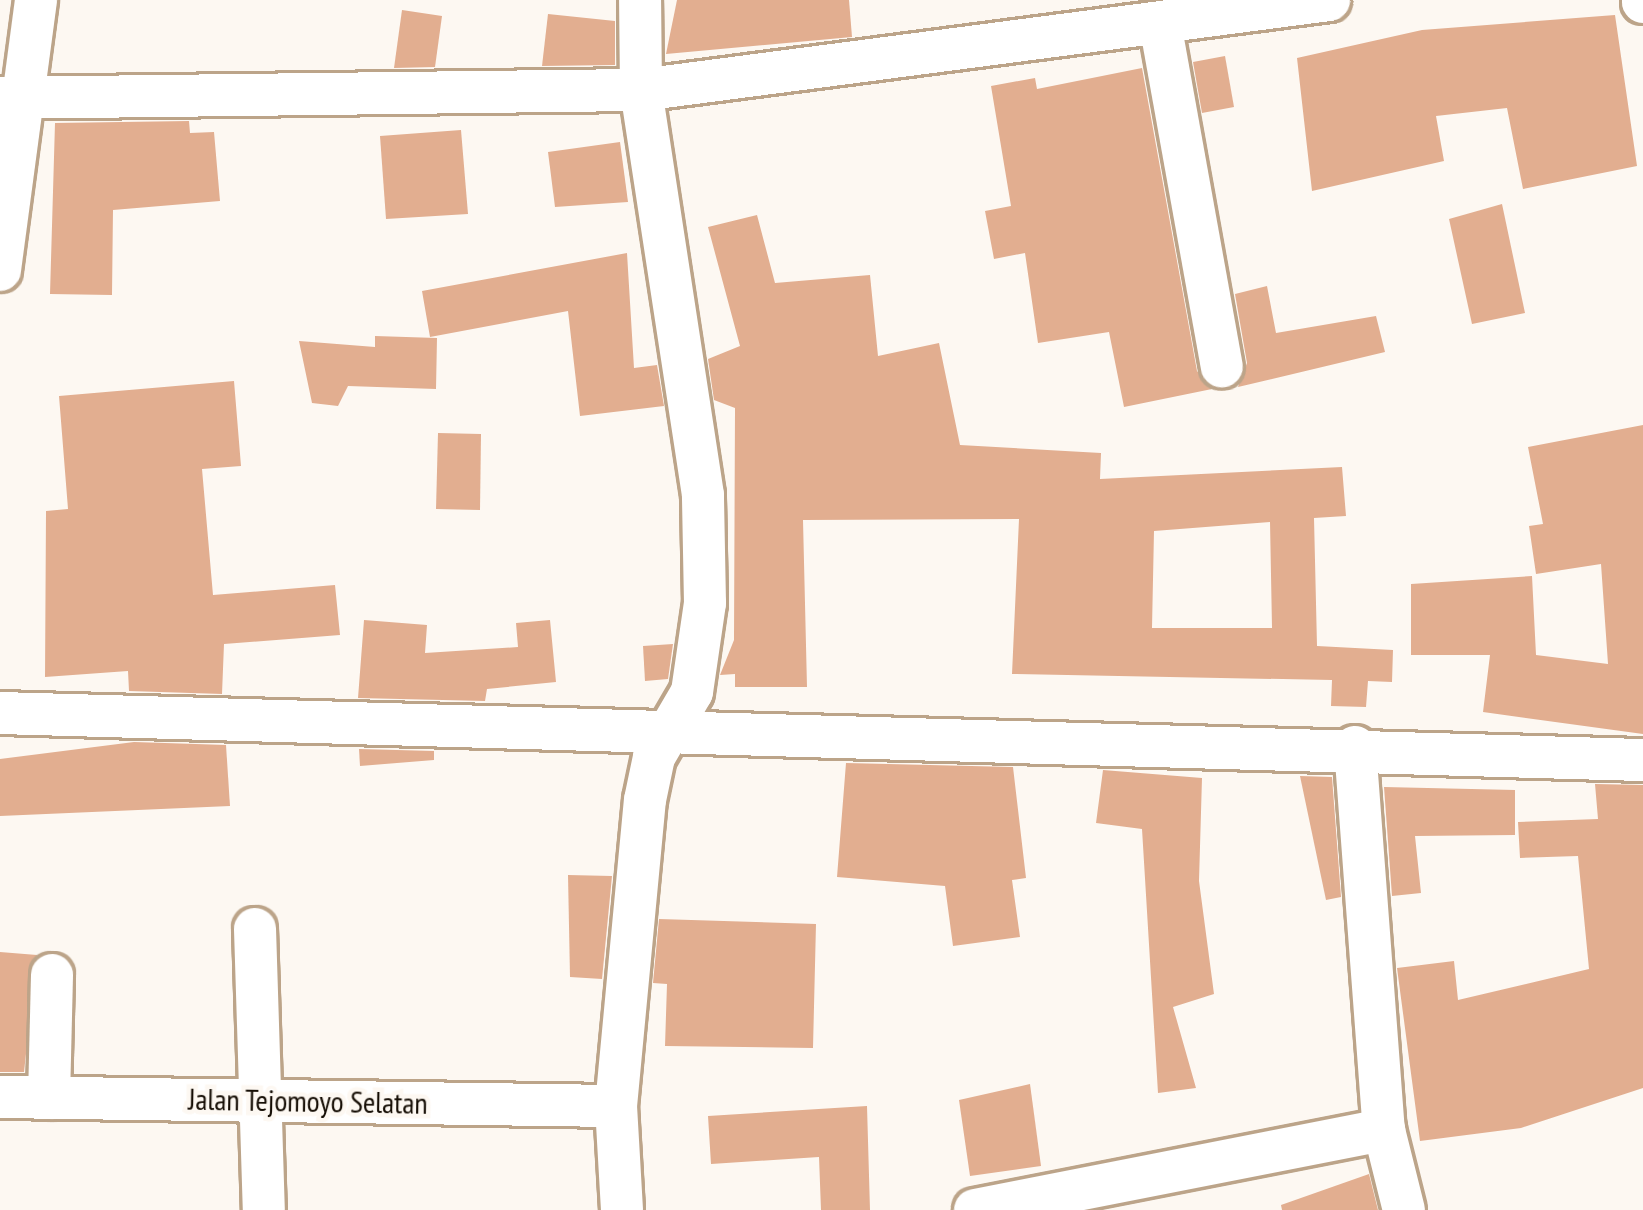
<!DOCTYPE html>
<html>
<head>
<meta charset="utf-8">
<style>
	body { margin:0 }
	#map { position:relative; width:1643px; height:1210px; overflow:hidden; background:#fdf8f2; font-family:"PT Sans Narrow",sans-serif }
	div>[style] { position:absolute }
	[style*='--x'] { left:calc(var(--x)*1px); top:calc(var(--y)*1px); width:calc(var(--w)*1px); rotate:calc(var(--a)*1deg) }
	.building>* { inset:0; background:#e2ae90 }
	.roads { filter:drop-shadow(3px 0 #bca489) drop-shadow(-3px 0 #bca489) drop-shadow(0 3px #bca489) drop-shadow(0 -3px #bca489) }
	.minor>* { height:42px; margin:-21px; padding:0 21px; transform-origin:21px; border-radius:21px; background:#fff }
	span { translate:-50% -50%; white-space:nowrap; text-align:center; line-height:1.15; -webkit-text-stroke:9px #fdf8f2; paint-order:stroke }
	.street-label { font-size:30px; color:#150d04 }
</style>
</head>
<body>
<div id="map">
	<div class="building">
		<i style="clip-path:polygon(677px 0,849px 0,852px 37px,666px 54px)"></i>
		<i style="clip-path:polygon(402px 10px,442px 16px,435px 67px,394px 68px)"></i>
		<i style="clip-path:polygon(548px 14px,615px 21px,615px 65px,542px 66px)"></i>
		<i style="clip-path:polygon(1615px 15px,1637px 166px,1523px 189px,1507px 108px,1436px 116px,1444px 161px,1312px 191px,1297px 58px,1422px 30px)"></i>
		<i style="clip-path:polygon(1225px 56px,1234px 107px,1202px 113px,1193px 62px)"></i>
		<i style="clip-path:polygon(1142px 68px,1197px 371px,1212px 389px,1124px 407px,1109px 332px,1038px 343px,1025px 253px,994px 259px,985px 211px,1011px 206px,991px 86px,1035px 78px,1037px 89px)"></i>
		<i style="clip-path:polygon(189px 121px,190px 133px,214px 132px,220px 201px,113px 210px,112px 295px,50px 294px,55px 123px)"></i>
		<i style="clip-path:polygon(461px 130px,468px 214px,386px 219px,380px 136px)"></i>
		<i style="clip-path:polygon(620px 142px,628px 202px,555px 207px,548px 152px)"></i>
		<i style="clip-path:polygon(1502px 204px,1525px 313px,1472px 324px,1449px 219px)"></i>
		<i style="clip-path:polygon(evenodd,757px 215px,775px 283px,870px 275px,878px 356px,939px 343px,960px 445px,1101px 453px,1100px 479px,1342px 467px,1346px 516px,1314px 518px,1317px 646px,1393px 650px,1392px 682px,1368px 681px,1366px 707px,1331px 706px,1332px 680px,1012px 674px,1019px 519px,803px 520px,807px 687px,735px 687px,735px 674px,720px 675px,734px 640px,735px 408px,714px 400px,708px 359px,740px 346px,708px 227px,757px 215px,1270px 522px,1272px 628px,1152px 628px,1154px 531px,1270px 522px)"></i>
		<i style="clip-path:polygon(627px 253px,634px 368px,657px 365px,664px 406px,580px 416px,568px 311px,430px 337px,422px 291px)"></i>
		<i style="clip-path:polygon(1267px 286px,1276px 333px,1376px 316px,1385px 352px,1238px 387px,1247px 363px,1235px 294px)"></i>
		<i style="clip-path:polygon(375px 336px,437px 338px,436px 389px,348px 386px,338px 406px,312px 403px,299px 341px,375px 347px)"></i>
		<i style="clip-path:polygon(234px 381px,241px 466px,202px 469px,213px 595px,335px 585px,340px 635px,224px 644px,222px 694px,129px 691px,128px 671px,45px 677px,46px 511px,68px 509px,59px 396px)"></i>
		<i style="clip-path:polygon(1643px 425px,1643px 734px,1483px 712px,1490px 655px,1411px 655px,1411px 584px,1532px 576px,1536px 655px,1608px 664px,1601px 564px,1536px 574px,1529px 526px,1543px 524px,1528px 447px)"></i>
		<i style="clip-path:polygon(438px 433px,481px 434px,480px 510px,436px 509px)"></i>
		<i style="clip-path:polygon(364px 620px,427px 625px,425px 653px,518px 647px,516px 623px,550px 620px,556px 682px,487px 689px,485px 701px,358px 698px)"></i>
		<i style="clip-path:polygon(673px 644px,668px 679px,645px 681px,643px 646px)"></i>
		<i style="clip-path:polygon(134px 742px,226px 745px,230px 806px,0 816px,0 759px)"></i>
		<i style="clip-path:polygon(359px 749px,434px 751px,434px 760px,360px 766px)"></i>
		<i style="clip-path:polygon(846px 763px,1013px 767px,1026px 878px,1012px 880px,1020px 937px,953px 946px,945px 886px,837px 877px)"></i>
		<i style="clip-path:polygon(1103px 770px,1202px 778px,1199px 881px,1214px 994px,1173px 1007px,1196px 1088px,1158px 1093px,1142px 829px,1096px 823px)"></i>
		<i style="clip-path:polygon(1300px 776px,1332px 777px,1341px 897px,1326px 900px)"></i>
		<i style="clip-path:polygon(1595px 784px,1643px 785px,1643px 1088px,1521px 1128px,1420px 1141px,1397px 968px,1454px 961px,1458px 1000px,1589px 969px,1578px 856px,1520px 858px,1518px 822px,1598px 819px)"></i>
		<i style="clip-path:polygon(1384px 787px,1515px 790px,1515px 835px,1415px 836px,1421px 893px,1392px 896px)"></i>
		<i style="clip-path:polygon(568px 875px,612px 876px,602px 979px,570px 977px)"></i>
		<i style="clip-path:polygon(659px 919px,816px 924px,813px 1048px,665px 1046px,667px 984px,653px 983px)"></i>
		<i style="clip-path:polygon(0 952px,37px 955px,24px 1072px,0 1072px)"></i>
		<i style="clip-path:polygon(1030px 1084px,1041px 1166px,970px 1176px,959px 1100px)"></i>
		<i style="clip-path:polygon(867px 1106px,870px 1210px,821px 1210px,819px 1157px,711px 1164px,708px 1116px)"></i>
		<i style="clip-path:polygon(1369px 1174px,1378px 1210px,1282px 1210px,1281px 1205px)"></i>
	</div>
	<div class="roads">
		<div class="minor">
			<i style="--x:1643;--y:0;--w:2;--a:90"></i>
			<i style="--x:1160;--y:23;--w:349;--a:79.8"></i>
			<i style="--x:0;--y:98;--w:641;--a:-0.72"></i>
			<i style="--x:641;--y:90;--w:694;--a:-7.45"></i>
			<i style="--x:0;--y:270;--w:272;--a:-82.4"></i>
			<i style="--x:0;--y:713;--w:1644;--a:1.64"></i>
			<i style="--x:1355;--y:747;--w:384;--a:85.7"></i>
			<i style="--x:1384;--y:1130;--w:82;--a:76"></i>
			<i style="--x:255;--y:929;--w:281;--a:88.2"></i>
			<i style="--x:0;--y:1097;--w:616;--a:0.84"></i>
			<i style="--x:49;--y:1098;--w:123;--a:-88.6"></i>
			<i style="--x:622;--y:1210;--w:104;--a:-93.3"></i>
			<i style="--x:616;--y:1106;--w:307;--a:-84.6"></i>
			<i style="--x:645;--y:800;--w:44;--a:-78.2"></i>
			<i style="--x:654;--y:757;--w:75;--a:-59.7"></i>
			<i style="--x:692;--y:692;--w:90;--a:-81.7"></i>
			<i style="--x:705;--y:603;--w:108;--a:-91.1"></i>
			<i style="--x:703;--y:495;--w:410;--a:-98.7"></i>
			<i style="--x:641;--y:90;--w:90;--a:-90.6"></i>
			<i style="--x:975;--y:1210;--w:417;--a:-11.1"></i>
		</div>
	</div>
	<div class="street-label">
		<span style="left:308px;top:1101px;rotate:1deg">Jalan Tejomoyo Selatan</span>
	</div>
</div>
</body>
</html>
